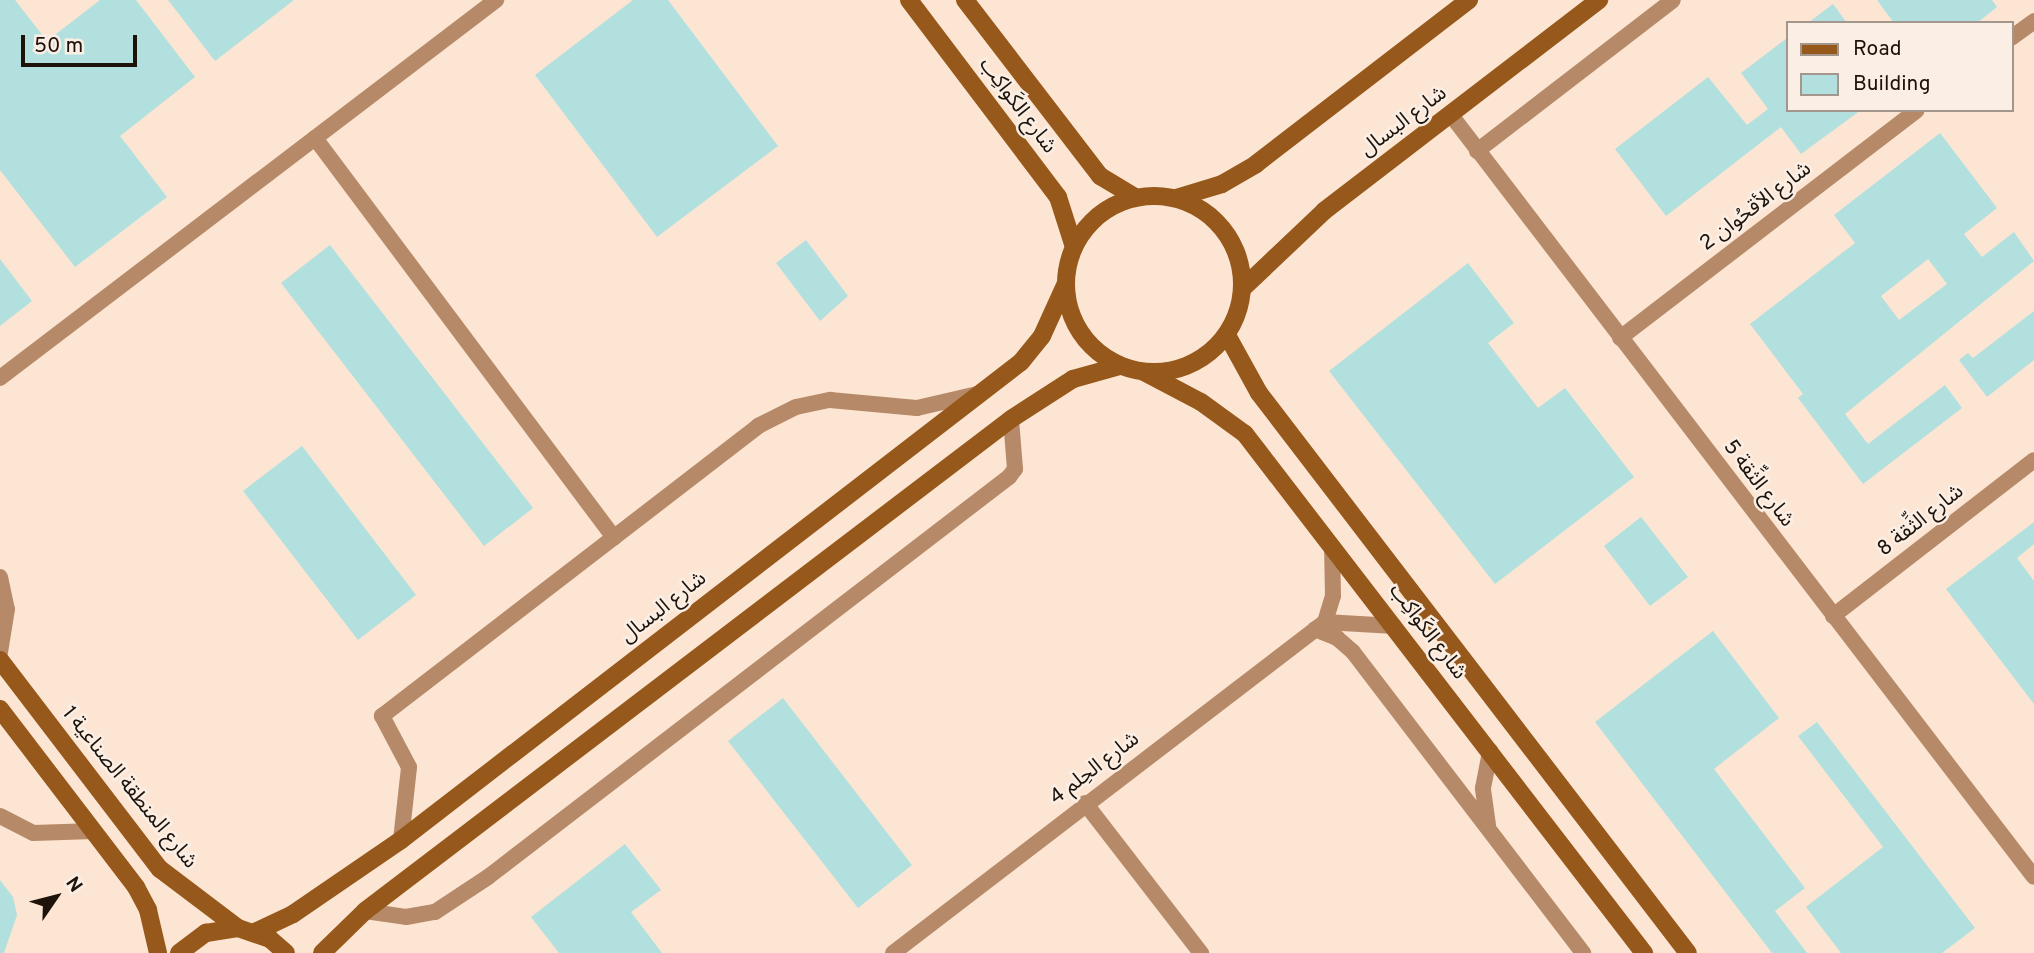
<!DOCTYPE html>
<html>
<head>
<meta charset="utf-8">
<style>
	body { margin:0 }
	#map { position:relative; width:2034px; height:953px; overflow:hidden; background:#fbeee4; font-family:Overpass,"Noto Sans Arabic",sans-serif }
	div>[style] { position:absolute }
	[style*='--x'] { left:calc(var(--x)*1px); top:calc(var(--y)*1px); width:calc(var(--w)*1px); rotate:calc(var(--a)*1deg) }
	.built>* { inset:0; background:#fce5d3 }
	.building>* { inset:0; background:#b1e0df }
	.street>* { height:16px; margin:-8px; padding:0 8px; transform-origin:8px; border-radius:8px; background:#b68a68 }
	.secondary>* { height:18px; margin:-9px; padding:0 9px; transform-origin:9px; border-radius:9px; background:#96581b }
	.secondary>.ring { margin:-9px; padding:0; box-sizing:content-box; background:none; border:18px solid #96581b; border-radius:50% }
	span { translate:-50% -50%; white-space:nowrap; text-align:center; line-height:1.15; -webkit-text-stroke:5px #fbeee4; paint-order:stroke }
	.street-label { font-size:21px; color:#1d130a }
	.legend { position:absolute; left:1786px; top:21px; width:228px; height:91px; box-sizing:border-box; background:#fbeee4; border:2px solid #a2968d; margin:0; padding:9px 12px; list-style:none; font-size:21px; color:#1d130a }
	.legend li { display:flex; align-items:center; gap:14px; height:35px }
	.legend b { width:35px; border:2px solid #a2968d }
	.north { position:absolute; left:21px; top:862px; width:70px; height:70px; -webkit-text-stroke:5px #fbeee4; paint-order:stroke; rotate:55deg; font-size:19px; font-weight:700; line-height:28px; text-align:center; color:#1d130a }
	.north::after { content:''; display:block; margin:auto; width:24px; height:32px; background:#1d130a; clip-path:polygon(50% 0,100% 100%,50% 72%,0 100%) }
	.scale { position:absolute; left:21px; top:35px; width:116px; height:32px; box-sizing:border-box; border:4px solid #1d130a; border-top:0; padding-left:9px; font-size:21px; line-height:24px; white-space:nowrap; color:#1d130a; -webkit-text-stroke:5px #fbeee4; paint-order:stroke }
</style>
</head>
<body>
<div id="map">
	<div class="built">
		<i style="clip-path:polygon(evenodd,0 0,2034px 0,2034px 953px,0 953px,0 0,1787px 23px,2011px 23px,2011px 110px,1787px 110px,1787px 23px)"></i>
	</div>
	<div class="building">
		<i style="clip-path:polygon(0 0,15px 0,47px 41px,100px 0,136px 0,195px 77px,120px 136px,167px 197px,75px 267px,0 170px)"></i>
		<i style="clip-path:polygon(168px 0,294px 0,215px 61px)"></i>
		<i style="clip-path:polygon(633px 0,668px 0,778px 146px,657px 237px,535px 75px)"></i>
		<i style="clip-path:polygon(1877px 0,1992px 0,1997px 7px,1977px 23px,1894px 23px)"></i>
		<i style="clip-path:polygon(1833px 4px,1847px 23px,1808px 23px)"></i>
		<i style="clip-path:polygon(1787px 38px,1787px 110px,1861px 110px,1801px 154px,1781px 127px,1666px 216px,1615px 149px,1708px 77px,1747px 125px,1768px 109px,1741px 73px)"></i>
		<i style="clip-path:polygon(evenodd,1940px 133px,1997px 208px,1964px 234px,1982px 257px,2014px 232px,2034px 261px,1845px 414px,1868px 444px,1945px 385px,1962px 408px,1863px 484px,1798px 398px,1803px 394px,1750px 324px,1855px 243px,1834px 215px,1940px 133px,1928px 259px,1947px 284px,1899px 320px,1881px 296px,1928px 259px)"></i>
		<i style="clip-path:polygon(806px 240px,848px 296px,820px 321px,776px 263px)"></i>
		<i style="clip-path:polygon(330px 245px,533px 508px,484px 546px,281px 283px)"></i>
		<i style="clip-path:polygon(0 259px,32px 301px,0 326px)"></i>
		<i style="clip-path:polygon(1468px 263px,1514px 323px,1488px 343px,1538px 408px,1565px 388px,1634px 477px,1495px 584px,1329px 371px)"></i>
		<i style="clip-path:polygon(2034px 311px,2034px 360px,1987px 397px,1959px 360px,1968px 353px,1973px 358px)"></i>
		<i style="clip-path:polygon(302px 446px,416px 595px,358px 640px,243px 491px)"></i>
		<i style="clip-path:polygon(1641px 517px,1688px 577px,1650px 606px,1604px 546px)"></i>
		<i style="clip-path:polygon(2034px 522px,2034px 544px,2017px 558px,2034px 581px,2034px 704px,1946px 589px)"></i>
		<i style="clip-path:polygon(1713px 631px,1779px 718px,1714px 769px,1805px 888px,1775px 911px,1807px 953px,1772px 953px,1595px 722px)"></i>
		<i style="clip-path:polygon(783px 698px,912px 865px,858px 908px,728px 741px)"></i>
		<i style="clip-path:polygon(1817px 722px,1975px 928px,1942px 953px,1841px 953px,1806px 907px,1883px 847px,1798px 736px)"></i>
		<i style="clip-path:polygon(625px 844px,661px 890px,631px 912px,662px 953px,559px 953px,531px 917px)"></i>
		<i style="clip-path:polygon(0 880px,13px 897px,17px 915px,4px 953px,0 953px)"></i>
	</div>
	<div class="street">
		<i style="--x:2011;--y:38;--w:29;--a:-36"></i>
		<i style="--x:1451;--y:115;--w:959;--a:52.58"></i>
		<i style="--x:315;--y:138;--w:499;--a:53.2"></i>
		<i style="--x:1477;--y:151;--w:247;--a:-37.6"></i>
		<i style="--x:1620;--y:338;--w:374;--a:-37.5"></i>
		<i style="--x:0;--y:378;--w:624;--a:-37.31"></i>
		<i style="--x:0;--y:577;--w:33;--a:78"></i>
		<i style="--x:7;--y:609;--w:44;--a:99.2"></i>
		<i style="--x:1833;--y:616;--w:254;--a:-37.8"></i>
		<i style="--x:1325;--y:622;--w:69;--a:3.3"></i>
		<i style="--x:1315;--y:629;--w:24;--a:22"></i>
		<i style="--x:1337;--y:638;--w:21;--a:41"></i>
		<i style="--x:1353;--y:652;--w:379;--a:52.6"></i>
		<i style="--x:1085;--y:803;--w:190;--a:52.3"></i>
		<i style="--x:0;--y:816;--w:37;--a:27"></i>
		<i style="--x:33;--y:833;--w:61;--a:-1.9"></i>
		<i style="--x:1488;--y:825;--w:37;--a:-98"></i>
		<i style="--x:1483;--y:788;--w:38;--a:-79"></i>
		<i style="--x:401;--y:840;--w:73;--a:-83.7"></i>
		<i style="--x:409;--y:767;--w:58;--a:-117.9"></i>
		<i style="--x:382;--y:716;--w:475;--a:-37.6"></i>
		<i style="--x:758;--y:426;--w:42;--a:-26.6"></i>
		<i style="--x:796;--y:407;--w:35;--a:-12"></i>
		<i style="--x:830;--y:400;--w:87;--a:5.3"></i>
		<i style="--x:917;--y:408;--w:62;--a:-13.1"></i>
		<i style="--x:365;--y:911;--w:41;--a:8.3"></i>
		<i style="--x:406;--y:917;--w:29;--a:-10"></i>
		<i style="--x:435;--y:912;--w:64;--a:-33.4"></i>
		<i style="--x:488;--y:877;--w:657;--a:-37.52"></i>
		<i style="--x:1009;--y:477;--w:10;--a:-53"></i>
		<i style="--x:1015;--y:469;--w:50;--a:-94.6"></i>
		<i style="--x:893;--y:953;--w:544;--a:-37.46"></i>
		<i style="--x:1325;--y:622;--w:27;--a:-73"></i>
		<i style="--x:1333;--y:596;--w:50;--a:-91.1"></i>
	</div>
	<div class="secondary">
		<i style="--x:909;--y:0;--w:247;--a:52.9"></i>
		<i style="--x:1058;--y:197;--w:52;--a:72.3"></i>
		<i style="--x:965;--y:0;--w:222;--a:52.5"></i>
		<i style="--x:1100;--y:176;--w:41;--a:31"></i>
		<i class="ring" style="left:1066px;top:196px;width:158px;height:158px"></i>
		<i style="--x:1176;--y:198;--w:48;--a:-16.9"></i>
		<i style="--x:1222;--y:184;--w:39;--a:-30"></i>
		<i style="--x:1256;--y:164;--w:269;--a:-37.6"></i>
		<i style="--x:1243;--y:288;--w:112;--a:-43.5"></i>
		<i style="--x:1324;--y:211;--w:347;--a:-37.5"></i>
		<i style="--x:1227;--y:335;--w:66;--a:61.1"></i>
		<i style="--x:1259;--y:393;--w:705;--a:52.55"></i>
		<i style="--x:1144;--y:372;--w:64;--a:27.8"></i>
		<i style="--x:1201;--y:402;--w:54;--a:36"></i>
		<i style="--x:1245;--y:434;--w:655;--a:52.45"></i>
		<i style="--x:0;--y:660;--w:263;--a:52.6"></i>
		<i style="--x:160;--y:869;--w:98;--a:37.1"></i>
		<i style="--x:0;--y:709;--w:224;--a:52.6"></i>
		<i style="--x:136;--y:887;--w:26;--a:62"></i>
		<i style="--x:148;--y:910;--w:44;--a:76.9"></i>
		<i style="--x:255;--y:932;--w:42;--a:-25.3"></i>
		<i style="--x:293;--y:914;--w:131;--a:-34.4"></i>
		<i style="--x:401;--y:840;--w:783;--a:-37.63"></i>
		<i style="--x:1021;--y:362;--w:33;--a:-51"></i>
		<i style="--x:1042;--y:336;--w:58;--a:-65.6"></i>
		<i style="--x:179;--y:953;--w:34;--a:-37"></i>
		<i style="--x:206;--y:933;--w:32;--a:-9"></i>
		<i style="--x:238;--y:928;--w:34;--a:19"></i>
		<i style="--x:270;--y:939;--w:21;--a:41"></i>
		<i style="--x:322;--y:953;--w:60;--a:-44.3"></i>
		<i style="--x:365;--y:911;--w:812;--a:-37.29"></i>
		<i style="--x:1011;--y:419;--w:74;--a:-32.8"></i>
		<i style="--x:1073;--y:379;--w:49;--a:-15.5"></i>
	</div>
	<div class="street-label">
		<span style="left:1017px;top:106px;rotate:53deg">شارع الكَواكِب</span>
		<span style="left:1404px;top:122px;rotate:-37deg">شارع البسال</span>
		<span style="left:1756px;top:207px;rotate:-37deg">شارع الأقحُوان 2</span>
		<span style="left:1758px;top:484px;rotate:53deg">شارع الثِّقة 5</span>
		<span style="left:1921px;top:521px;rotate:-38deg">شارع الثِّقة 8</span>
		<span style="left:664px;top:608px;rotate:-38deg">شارع البسال</span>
		<span style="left:1427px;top:632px;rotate:53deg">شارع الكَواكِب</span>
		<span style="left:1095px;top:769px;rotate:-37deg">شارع الحِلم 4</span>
		<span style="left:129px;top:788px;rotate:51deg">شارع المنطقة الصناعية 1</span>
	</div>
	<ul class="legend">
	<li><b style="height:9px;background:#96581b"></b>Road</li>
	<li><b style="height:19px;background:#b1e0df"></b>Building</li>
	</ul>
	<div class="north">N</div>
	<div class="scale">50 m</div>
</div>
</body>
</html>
